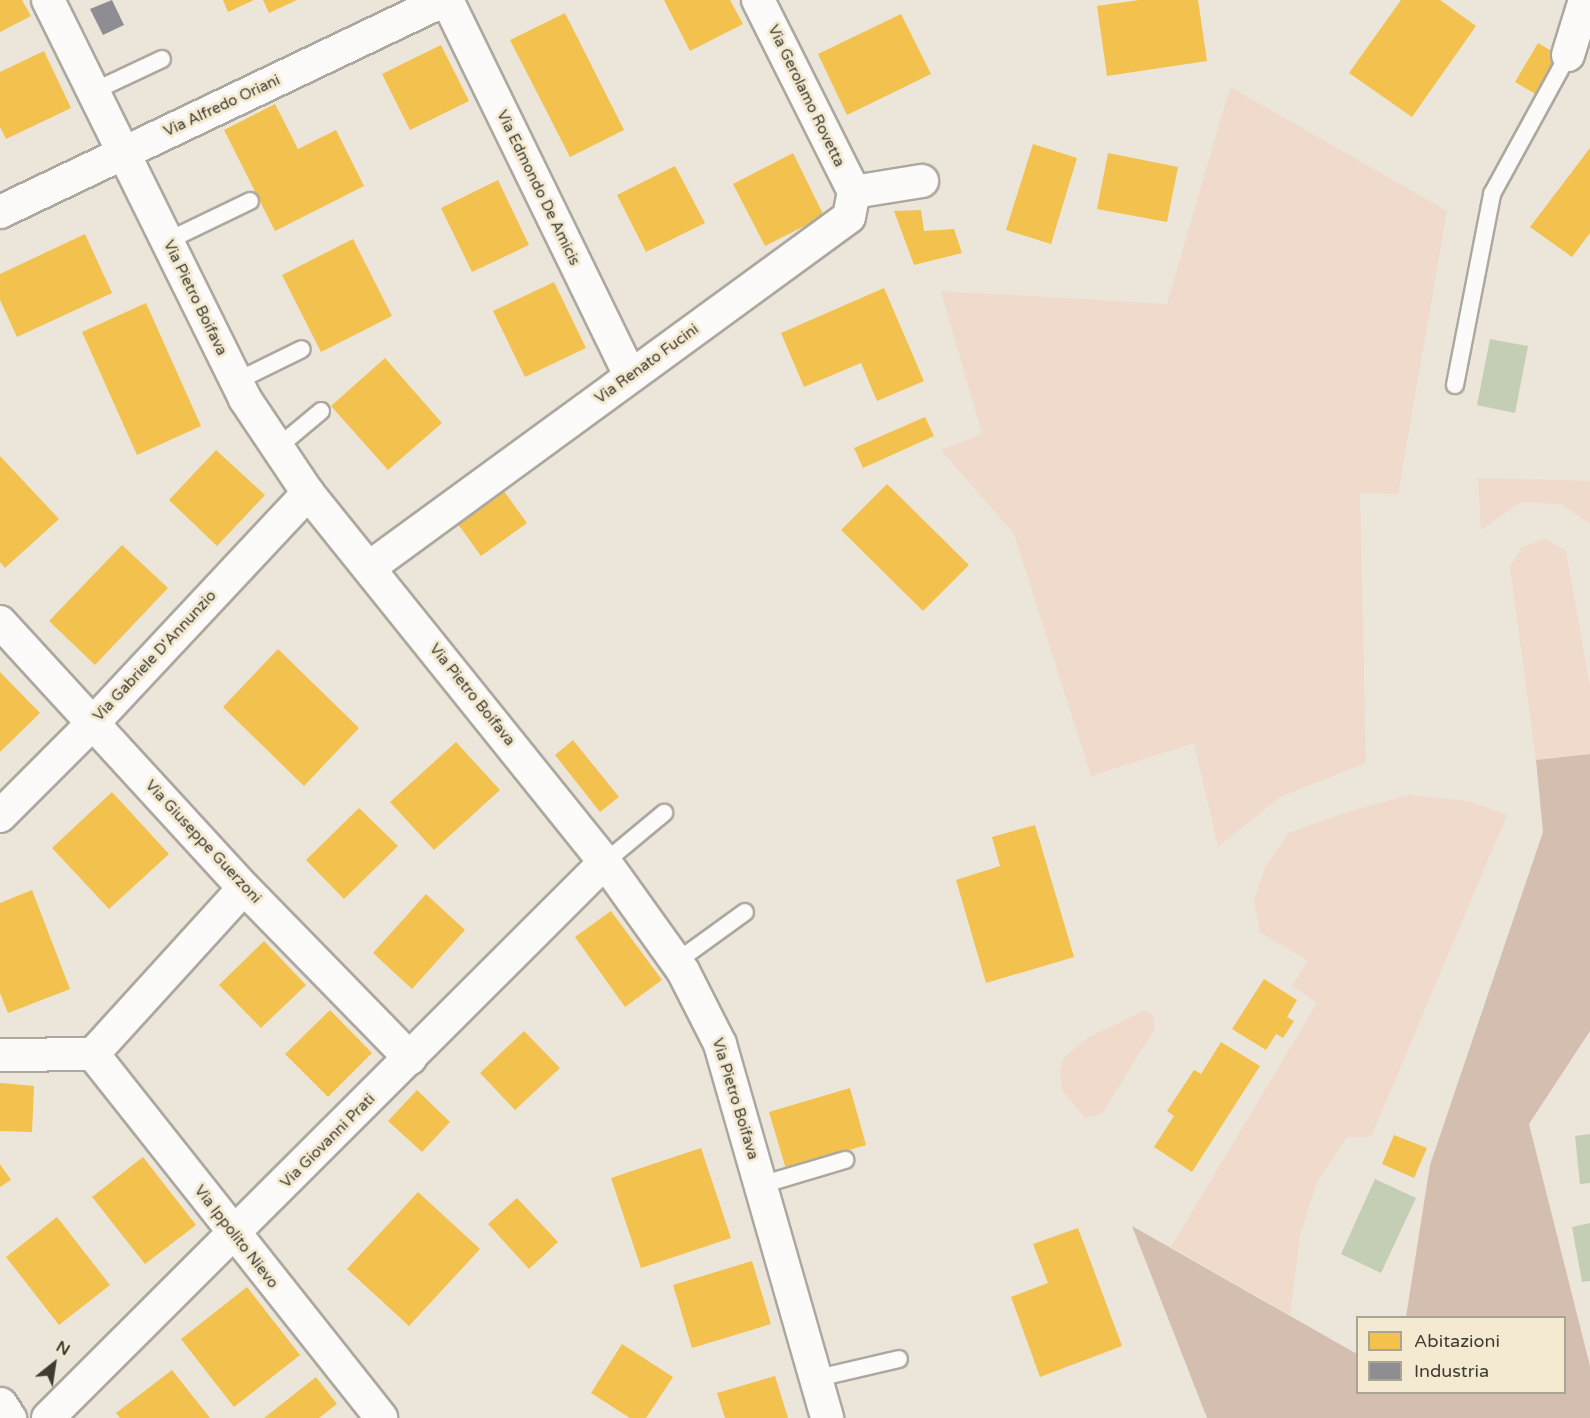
<!DOCTYPE html>
<html>
<head>
<meta charset="utf-8">
<style>
	body { margin:0 }
	#map { position:relative; width:1590px; height:1418px; overflow:hidden; background:#ece6da; font-family:"Varela Round",sans-serif }
	div>[style] { position:absolute }
	[style*='--x'] { left:calc(var(--x)*1px); top:calc(var(--y)*1px); width:calc(var(--w)*1px); rotate:calc(var(--a)*1deg) }
	.green>* { inset:0; background:#efdacc }
	.forest>* { inset:0; background:#d4beb0 }
	.water>* { inset:0; background:#c4ceb4 }
	.homes>* { inset:0; background:#f2c14e }
	.industry>* { inset:0; background:#8d8d92 }
	.roads { filter:drop-shadow(2px 0 #ada89f) drop-shadow(-2px 0 #ada89f) drop-shadow(0 2px #ada89f) drop-shadow(0 -2px #ada89f) }
	.lane>* { height:16px; margin:-8px; padding:0 8px; transform-origin:8px; border-radius:8px; background:#fcfbf9 }
	.street>* { height:32px; margin:-16px; padding:0 16px; transform-origin:16px; border-radius:16px; background:#fcfbf9 }
	.secondary>* { height:33px; margin:-16.5px; padding:0 16.5px; transform-origin:16.5px; border-radius:16.5px; background:#fcfbf9 }
	span { translate:-50% -50%; white-space:nowrap; text-align:center; line-height:1.15; -webkit-text-stroke:6px #f4ead2; paint-order:stroke }
	.street-label { font-size:15px; color:#3f3c32 }
	.legend { position:absolute; left:1356px; top:1316px; width:210px; height:78px; box-sizing:border-box; background:#f4ead2; border:2px solid #aca492; margin:0; padding:8px 10px; list-style:none; font-size:18px; color:#3f3c32 }
	.legend li { display:flex; align-items:center; gap:12px; height:30px }
	.legend b { width:30px; border:2px solid #aca492 }
	.north { position:absolute; left:24px; top:1334px; width:60px; height:60px; -webkit-text-stroke:4px #f4ead2; paint-order:stroke; rotate:30deg; font-size:16px; font-weight:700; line-height:24px; text-align:center; color:#3f3c32 }
	.north::after { content:''; display:block; margin:auto; width:21px; height:27px; background:#3f3c32; clip-path:polygon(50% 0,100% 100%,50% 72%,0 100%) }
</style>
</head>
<body>
<div id="map">
	<div class="green">
		<i style="clip-path:polygon(1230px 87px,1447px 211px,1398px 494px,1360px 493px,1366px 763px,1280px 797px,1218px 847px,1194px 743px,1091px 776px,1014px 534px,941px 450px,982px 434px,941px 291px,1167px 304px)"></i>
		<i style="clip-path:polygon(1478px 478px,1590px 481px,1590px 524px,1561px 504px,1521px 502px,1481px 530px)"></i>
		<i style="clip-path:polygon(1545px 539px,1566px 551px,1590px 687px,1590px 754px,1536px 760px,1510px 567px,1522px 547px)"></i>
		<i style="clip-path:polygon(1409px 795px,1468px 801px,1507px 815px,1371px 1137px,1347px 1137px,1317px 1182px,1300px 1235px,1290px 1315px,1171px 1247px,1317px 1003px,1292px 986px,1308px 961px,1260px 932px,1254px 901px,1265px 867px,1289px 833px,1347px 812px)"></i>
		<i style="clip-path:polygon(1144px 1011px,1153px 1014px,1155px 1028px,1102px 1114px,1085px 1118px,1062px 1090px,1060px 1071px,1064px 1057px,1089px 1037px)"></i>
	</div>
	<div class="forest">
		<i style="clip-path:polygon(1590px 754px,1590px 1031px,1529px 1124px,1590px 1366px,1590px 1418px,1207px 1418px,1132px 1226px,1357px 1354px,1358px 1392px,1564px 1392px,1564px 1318px,1406px 1317px,1430px 1165px,1543px 832px,1536px 760px)"></i>
	</div>
	<div class="water">
		<i style="clip-path:polygon(1490px 339px,1528px 346px,1515px 413px,1477px 405px)"></i>
		<i style="clip-path:polygon(1590px 1134px,1590px 1183px,1580px 1184px,1575px 1136px)"></i>
		<i style="clip-path:polygon(1375px 1179px,1416px 1198px,1381px 1273px,1341px 1254px)"></i>
		<i style="clip-path:polygon(1590px 1223px,1590px 1281px,1582px 1282px,1572px 1227px)"></i>
	</div>
	<div class="homes">
		<i style="clip-path:polygon(0 0,22px 0,31px 16px,0 32px)"></i>
		<i style="clip-path:polygon(223px 0,254px 0,228px 12px)"></i>
		<i style="clip-path:polygon(263px 0,297px 0,269px 13px)"></i>
		<i style="clip-path:polygon(664px 0,730px 0,743px 24px,690px 51px)"></i>
		<i style="clip-path:polygon(1139px 0,1198px 0,1207px 61px,1107px 76px,1097px 6px)"></i>
		<i style="clip-path:polygon(1401px 0,1440px 0,1476px 26px,1412px 117px,1349px 73px)"></i>
		<i style="clip-path:polygon(565px 13px,624px 130px,570px 157px,510px 40px)"></i>
		<i style="clip-path:polygon(901px 14px,931px 74px,847px 115px,818px 54px)"></i>
		<i style="clip-path:polygon(1538px 43px,1560px 56px,1537px 95px,1515px 82px)"></i>
		<i style="clip-path:polygon(441px 45px,469px 101px,410px 130px,382px 74px)"></i>
		<i style="clip-path:polygon(44px 51px,71px 108px,6px 139px,0 127px,0 72px)"></i>
		<i style="clip-path:polygon(275px 104px,298px 149px,336px 130px,364px 186px,275px 231px,224px 130px)"></i>
		<i style="clip-path:polygon(1033px 144px,1077px 158px,1051px 244px,1006px 230px)"></i>
		<i style="clip-path:polygon(1590px 148px,1590px 233px,1572px 257px,1530px 227px)"></i>
		<i style="clip-path:polygon(793px 153px,824px 216px,765px 246px,733px 184px)"></i>
		<i style="clip-path:polygon(1108px 153px,1178px 167px,1167px 222px,1097px 209px)"></i>
		<i style="clip-path:polygon(675px 166px,705px 223px,646px 252px,617px 195px)"></i>
		<i style="clip-path:polygon(498px 180px,529px 245px,472px 272px,441px 208px)"></i>
		<i style="clip-path:polygon(921px 210px,924px 231px,954px 229px,962px 253px,914px 265px,894px 211px)"></i>
		<i style="clip-path:polygon(85px 234px,112px 293px,17px 337px,0 300px,0 274px)"></i>
		<i style="clip-path:polygon(353px 239px,392px 316px,321px 352px,282px 275px)"></i>
		<i style="clip-path:polygon(554px 282px,586px 348px,525px 377px,493px 311px)"></i>
		<i style="clip-path:polygon(884px 288px,924px 381px,877px 401px,861px 363px,804px 387px,781px 333px)"></i>
		<i style="clip-path:polygon(146px 303px,201px 426px,137px 455px,82px 332px)"></i>
		<i style="clip-path:polygon(385px 358px,442px 423px,388px 470px,331px 406px)"></i>
		<i style="clip-path:polygon(925px 417px,934px 436px,863px 468px,854px 448px)"></i>
		<i style="clip-path:polygon(216px 450px,265px 495px,217px 546px,169px 500px)"></i>
		<i style="clip-path:polygon(0 456px,59px 519px,5px 568px,0 562px)"></i>
		<i style="clip-path:polygon(498px 483px,527px 523px,481px 556px,452px 516px)"></i>
		<i style="clip-path:polygon(887px 484px,969px 565px,923px 611px,841px 530px)"></i>
		<i style="clip-path:polygon(122px 545px,168px 588px,95px 665px,49px 621px)"></i>
		<i style="clip-path:polygon(278px 649px,359px 728px,304px 786px,223px 707px)"></i>
		<i style="clip-path:polygon(0 672px,40px 713px,0 752px)"></i>
		<i style="clip-path:polygon(573px 740px,619px 797px,600px 812px,555px 755px)"></i>
		<i style="clip-path:polygon(456px 742px,500px 790px,434px 850px,390px 802px)"></i>
		<i style="clip-path:polygon(112px 792px,169px 854px,109px 909px,52px 848px)"></i>
		<i style="clip-path:polygon(359px 808px,398px 846px,344px 899px,306px 860px)"></i>
		<i style="clip-path:polygon(1035px 825px,1074px 957px,986px 983px,956px 880px,1000px 866px,992px 837px)"></i>
		<i style="clip-path:polygon(32px 890px,70px 989px,8px 1013px,0 993px,0 903px)"></i>
		<i style="clip-path:polygon(426px 894px,465px 930px,412px 989px,373px 953px)"></i>
		<i style="clip-path:polygon(611px 911px,662px 980px,625px 1007px,575px 937px)"></i>
		<i style="clip-path:polygon(264px 941px,306px 985px,261px 1028px,219px 985px)"></i>
		<i style="clip-path:polygon(1264px 979px,1297px 1000px,1287px 1017px,1294px 1021px,1283px 1038px,1276px 1034px,1266px 1050px,1232px 1029px)"></i>
		<i style="clip-path:polygon(330px 1010px,372px 1053px,328px 1097px,285px 1054px)"></i>
		<i style="clip-path:polygon(524px 1031px,560px 1068px,515px 1110px,480px 1073px)"></i>
		<i style="clip-path:polygon(1221px 1042px,1260px 1066px,1192px 1172px,1154px 1147px,1174px 1116px,1167px 1111px,1194px 1070px,1201px 1074px)"></i>
		<i style="clip-path:polygon(0 1083px,34px 1086px,32px 1132px,0 1131px)"></i>
		<i style="clip-path:polygon(850px 1088px,866px 1145px,786px 1169px,769px 1112px)"></i>
		<i style="clip-path:polygon(417px 1090px,450px 1122px,422px 1152px,388px 1121px)"></i>
		<i style="clip-path:polygon(1394px 1135px,1427px 1148px,1414px 1178px,1382px 1164px)"></i>
		<i style="clip-path:polygon(701px 1148px,731px 1238px,641px 1268px,611px 1178px)"></i>
		<i style="clip-path:polygon(143px 1157px,196px 1225px,145px 1264px,92px 1197px)"></i>
		<i style="clip-path:polygon(0 1164px,11px 1180px,0 1187px)"></i>
		<i style="clip-path:polygon(418px 1192px,480px 1249px,409px 1326px,347px 1269px)"></i>
		<i style="clip-path:polygon(517px 1198px,558px 1242px,529px 1269px,488px 1224px)"></i>
		<i style="clip-path:polygon(57px 1217px,110px 1285px,59px 1325px,6px 1257px)"></i>
		<i style="clip-path:polygon(1078px 1228px,1122px 1346px,1040px 1377px,1011px 1297px,1048px 1283px,1033px 1244px)"></i>
		<i style="clip-path:polygon(752px 1261px,771px 1324px,692px 1348px,673px 1285px)"></i>
		<i style="clip-path:polygon(247px 1287px,300px 1355px,234px 1407px,181px 1339px)"></i>
		<i style="clip-path:polygon(622px 1344px,673px 1377px,646px 1418px,630px 1418px,591px 1393px)"></i>
		<i style="clip-path:polygon(172px 1370px,210px 1418px,120px 1418px,116px 1413px)"></i>
		<i style="clip-path:polygon(775px 1376px,788px 1418px,725px 1418px,717px 1393px)"></i>
		<i style="clip-path:polygon(316px 1377px,337px 1404px,319px 1418px,264px 1418px)"></i>
	</div>
	<div class="industry">
		<i style="clip-path:polygon(112px 0,124px 25px,103px 35px,90px 9px)"></i>
	</div>
	<div class="roads">
		<div class="lane">
			<i style="--x:94;--y:91;--w:75;--a:-25.2"></i>
			<i style="--x:167;--y:241;--w:92;--a:-25.7"></i>
			<i style="--x:237;--y:381;--w:72;--a:-26.2"></i>
			<i style="--x:1455;--y:385;--w:195;--a:-79"></i>
			<i style="--x:1492;--y:194;--w:158;--a:-61.3"></i>
			<i style="--x:278;--y:447;--w:56;--a:-39.9"></i>
			<i style="--x:605;--y:862;--w:77;--a:-39.7"></i>
			<i style="--x:676;--y:962;--w:85;--a:-35.9"></i>
			<i style="--x:761;--y:1185;--w:88;--a:-16.6"></i>
			<i style="--x:818;--y:1378;--w:83;--a:-13.2"></i>
		</div>
		<div class="street">
			<i style="--x:48;--y:0;--w:445;--a:63.7"></i>
			<i style="--x:245;--y:399;--w:113;--a:56.2"></i>
			<i style="--x:308;--y:493;--w:474;--a:51.2"></i>
			<i style="--x:605;--y:862;--w:134;--a:54.4"></i>
			<i style="--x:683;--y:971;--w:82;--a:63.1"></i>
			<i style="--x:720;--y:1044;--w:389;--a:74"></i>
			<i style="--x:447;--y:0;--w:418;--a:64"></i>
			<i style="--x:758;--y:0;--w:215;--a:63.4"></i>
			<i style="--x:1568;--y:55;--w:58;--a:-72.8"></i>
			<i style="--x:0;--y:212;--w:492;--a:-25.5"></i>
			<i style="--x:370;--y:567;--w:593;--a:-36.16"></i>
			<i style="--x:849;--y:217;--w:25;--a:-79"></i>
			<i style="--x:854;--y:192;--w:69;--a:-9.2"></i>
			<i style="--x:0;--y:622;--w:361;--a:47.5"></i>
			<i style="--x:244;--y:888;--w:238;--a:45.7"></i>
			<i style="--x:0;--y:816;--w:132;--a:-45"></i>
			<i style="--x:93;--y:723;--w:315;--a:-46.9"></i>
			<i style="--x:93;--y:1054;--w:224;--a:-47.7"></i>
			<i style="--x:0;--y:1055;--w:93;--a:-0.6"></i>
			<i style="--x:93;--y:1054;--w:464;--a:51.6"></i>
			<i style="--x:48;--y:1418;--w:787;--a:-44.95"></i>
		</div>
		<div class="secondary">
			<i style="--x:0;--y:1404;--w:17;--a:57"></i>
		</div>
	</div>
	<div class="street-label">
		<span style="left:806px;top:96px;rotate:64deg">Via Gerolamo Rovetta</span>
		<span style="left:222px;top:106px;rotate:-25deg">Via Alfredo Oriani</span>
		<span style="left:538px;top:188px;rotate:64deg">Via Edmondo De Amicis</span>
		<span style="left:195px;top:298px;rotate:64deg">Via Pietro Boifava</span>
		<span style="left:647px;top:364px;rotate:-36deg">Via Renato Fucini</span>
		<span style="left:155px;top:656px;rotate:-47deg">Via Gabriele D'Annunzio</span>
		<span style="left:472px;top:695px;rotate:51deg">Via Pietro Boifava</span>
		<span style="left:203px;top:842px;rotate:47deg">Via Giuseppe Guerzoni</span>
		<span style="left:735px;top:1099px;rotate:73deg">Via Pietro Boifava</span>
		<span style="left:328px;top:1141px;rotate:-45deg">Via Giovanni Prati</span>
		<span style="left:236px;top:1237px;rotate:52deg">Via Ippolito Nievo</span>
	</div>
	<ul class="legend">
	<li><b style="height:16px;background:#f2c14e"></b>Abitazioni</li>
	<li><b style="height:16px;background:#8d8d92"></b>Industria</li>
	</ul>
	<div class="north">N</div>
</div>
</body>
</html>
